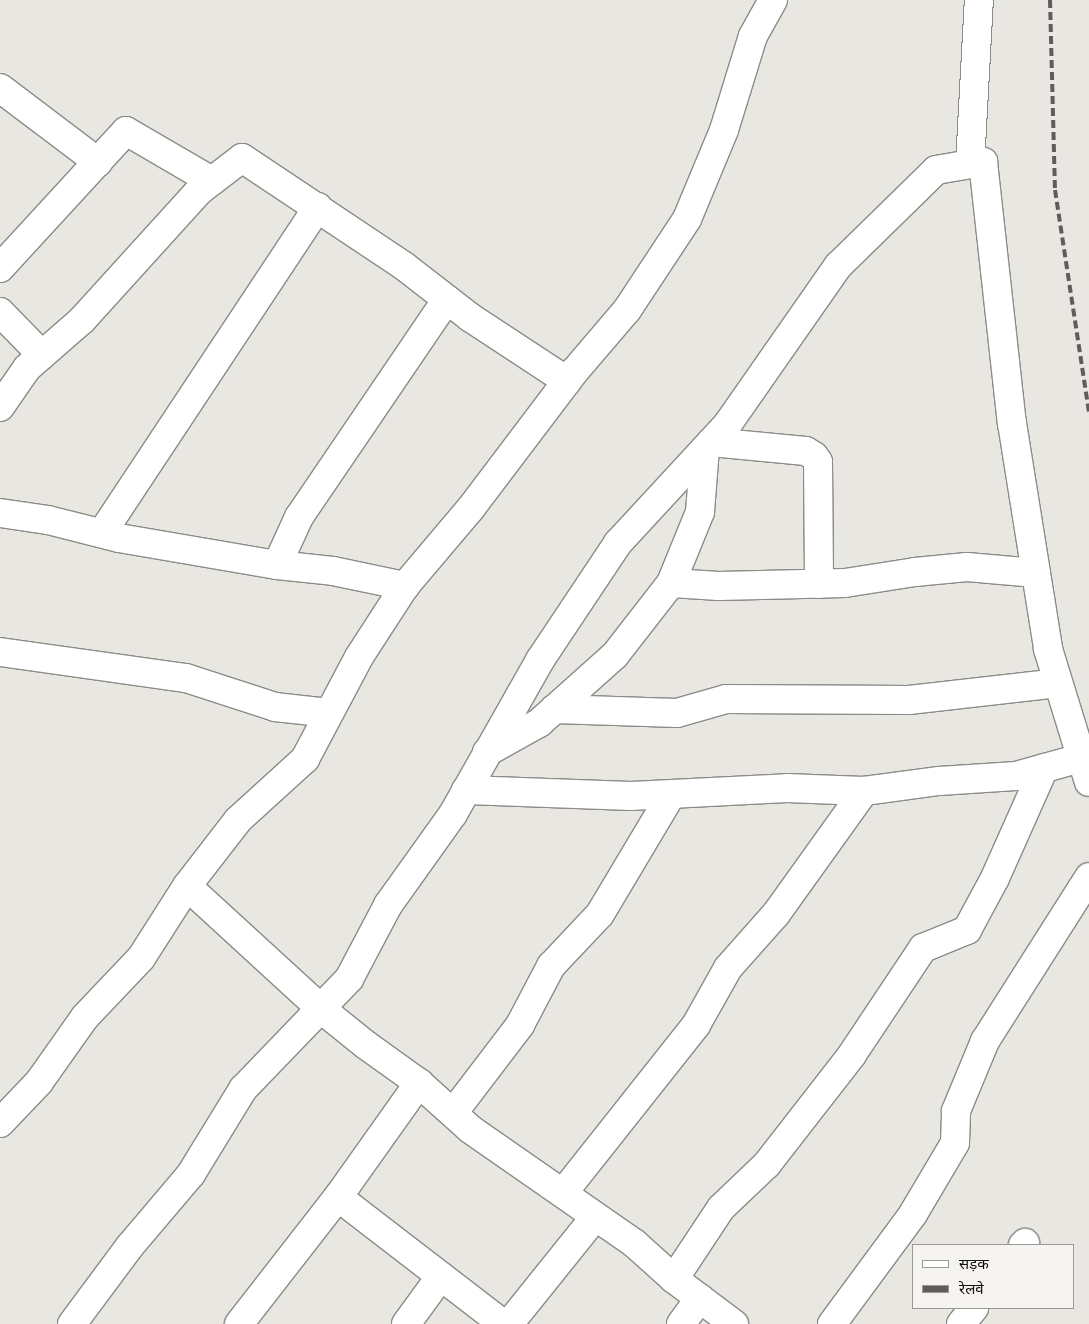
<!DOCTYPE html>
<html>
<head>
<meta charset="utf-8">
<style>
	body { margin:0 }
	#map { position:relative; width:1089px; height:1324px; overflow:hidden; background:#e9e7e2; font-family:"PT Serif","Noto Sans Devanagari",serif }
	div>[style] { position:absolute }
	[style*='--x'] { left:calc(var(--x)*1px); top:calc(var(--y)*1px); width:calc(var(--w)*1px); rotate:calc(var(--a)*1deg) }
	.roads { filter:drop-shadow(1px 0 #8d8b87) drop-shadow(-1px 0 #8d8b87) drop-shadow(0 1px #8d8b87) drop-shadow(0 -1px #8d8b87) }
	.minor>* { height:28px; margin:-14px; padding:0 14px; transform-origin:14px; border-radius:14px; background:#fff }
	.rail>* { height:4px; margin-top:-2px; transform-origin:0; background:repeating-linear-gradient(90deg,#5f5d5b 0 8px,transparent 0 12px) }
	span { translate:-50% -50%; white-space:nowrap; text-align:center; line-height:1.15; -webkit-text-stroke:4.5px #f6f4f0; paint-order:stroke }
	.legend { position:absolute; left:912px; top:1244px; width:162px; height:65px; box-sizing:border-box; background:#f6f4f0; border:1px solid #9a9896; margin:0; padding:6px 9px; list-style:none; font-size:15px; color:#100f0e }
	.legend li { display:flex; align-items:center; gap:10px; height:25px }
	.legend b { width:25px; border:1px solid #9a9896 }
</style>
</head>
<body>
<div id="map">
	<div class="roads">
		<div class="minor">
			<i style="--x:0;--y:88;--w:123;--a:37.1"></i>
			<i style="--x:970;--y:164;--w:164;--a:-86.9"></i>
			<i style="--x:0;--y:268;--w:186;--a:-47.4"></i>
			<i style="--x:126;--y:131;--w:99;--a:30.2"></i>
			<i style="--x:0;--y:312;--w:60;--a:45.7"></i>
			<i style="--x:0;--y:407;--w:47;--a:-55.3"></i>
			<i style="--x:27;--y:368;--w:73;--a:-41.1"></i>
			<i style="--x:82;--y:320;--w:174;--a:-47.8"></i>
			<i style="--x:199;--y:191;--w:54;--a:-37.5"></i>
			<i style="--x:242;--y:158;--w:195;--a:33.7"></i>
			<i style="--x:404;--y:266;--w:85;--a:37.8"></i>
			<i style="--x:471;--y:318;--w:115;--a:33.3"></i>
			<i style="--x:711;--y:442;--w:95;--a:5.4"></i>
			<i style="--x:806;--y:451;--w:9;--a:32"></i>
			<i style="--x:814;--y:456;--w:7;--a:56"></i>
			<i style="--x:818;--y:462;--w:122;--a:89.5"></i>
			<i style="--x:0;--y:513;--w:49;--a:8.3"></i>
			<i style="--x:48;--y:520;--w:73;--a:14.2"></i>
			<i style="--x:119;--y:538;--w:160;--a:9.7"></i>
			<i style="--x:277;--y:565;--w:56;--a:6.1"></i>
			<i style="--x:333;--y:571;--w:74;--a:11.8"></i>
			<i style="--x:102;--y:533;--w:391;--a:-56.5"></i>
			<i style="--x:277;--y:565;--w:53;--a:-65.4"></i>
			<i style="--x:299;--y:517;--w:263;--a:-55.8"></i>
			<i style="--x:671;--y:583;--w:48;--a:3.6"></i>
			<i style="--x:719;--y:586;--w:126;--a:-1.4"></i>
			<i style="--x:845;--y:583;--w:71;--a:-8.9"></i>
			<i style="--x:915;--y:572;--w:52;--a:-5.5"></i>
			<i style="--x:967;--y:567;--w:69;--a:5"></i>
			<i style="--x:0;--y:652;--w:188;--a:8"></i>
			<i style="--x:186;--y:678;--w:94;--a:18"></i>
			<i style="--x:275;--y:707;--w:54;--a:6.3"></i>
			<i style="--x:554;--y:709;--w:123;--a:1.9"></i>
			<i style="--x:677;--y:713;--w:51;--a:-15.9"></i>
			<i style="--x:726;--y:699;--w:183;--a:0.3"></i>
			<i style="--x:909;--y:700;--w:150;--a:-6.5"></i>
			<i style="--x:487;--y:752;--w:60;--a:-29.1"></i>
			<i style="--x:539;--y:723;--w:102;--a:-41.8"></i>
			<i style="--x:615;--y:655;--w:91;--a:-52.1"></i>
			<i style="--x:671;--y:583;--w:77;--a:-67.8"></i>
			<i style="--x:700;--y:512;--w:63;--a:-85.5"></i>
			<i style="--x:466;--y:790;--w:165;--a:2.1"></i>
			<i style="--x:631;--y:796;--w:156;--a:-2.9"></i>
			<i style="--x:787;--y:788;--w:77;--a:2.2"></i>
			<i style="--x:864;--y:791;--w:76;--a:-7.6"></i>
			<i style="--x:939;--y:781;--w:77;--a:-3.7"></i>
			<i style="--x:1016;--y:776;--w:67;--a:-15.5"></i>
			<i style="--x:187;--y:886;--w:180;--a:42.5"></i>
			<i style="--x:320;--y:1008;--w:59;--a:38.8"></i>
			<i style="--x:366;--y:1045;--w:65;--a:35.6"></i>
			<i style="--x:419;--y:1083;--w:69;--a:42"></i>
			<i style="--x:470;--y:1129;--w:200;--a:34.8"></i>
			<i style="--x:634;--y:1243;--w:54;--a:42"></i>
			<i style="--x:674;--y:1279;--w:75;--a:36.9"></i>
			<i style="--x:453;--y:1113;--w:111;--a:-52.7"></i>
			<i style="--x:520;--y:1025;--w:67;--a:-62.3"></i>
			<i style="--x:551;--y:966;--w:71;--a:-46.7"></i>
			<i style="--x:600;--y:914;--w:139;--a:-59.2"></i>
			<i style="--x:0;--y:1123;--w:57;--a:-46.4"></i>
			<i style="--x:39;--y:1082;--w:80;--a:-54.7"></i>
			<i style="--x:85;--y:1017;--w:81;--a:-46.5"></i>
			<i style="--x:141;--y:958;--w:85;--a:-57.4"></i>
			<i style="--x:187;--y:886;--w:83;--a:-52.3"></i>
			<i style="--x:238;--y:820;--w:91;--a:-42.3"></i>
			<i style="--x:305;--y:759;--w:115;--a:-62.1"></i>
			<i style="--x:359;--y:657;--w:85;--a:-57.1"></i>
			<i style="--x:405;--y:586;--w:102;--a:-49.8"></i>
			<i style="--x:471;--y:508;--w:171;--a:-52.9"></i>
			<i style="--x:574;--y:372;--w:82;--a:-49.5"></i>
			<i style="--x:627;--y:310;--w:109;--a:-56.6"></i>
			<i style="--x:687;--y:219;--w:96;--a:-67.4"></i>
			<i style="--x:724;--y:130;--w:98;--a:-72.9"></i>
			<i style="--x:753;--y:36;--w:41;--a:-60.9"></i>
			<i style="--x:563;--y:1193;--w:214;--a:-51.6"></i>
			<i style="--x:696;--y:1025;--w:65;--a:-60.7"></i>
			<i style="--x:728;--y:968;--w:72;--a:-48.4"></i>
			<i style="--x:776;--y:914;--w:151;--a:-54.4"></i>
			<i style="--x:338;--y:1197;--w:208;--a:37.6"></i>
			<i style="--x:1023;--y:1245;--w:3;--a:-45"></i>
			<i style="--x:674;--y:1279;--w:85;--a:-56.5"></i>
			<i style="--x:721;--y:1208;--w:64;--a:-43.7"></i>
			<i style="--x:767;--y:1164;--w:137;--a:-52.1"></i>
			<i style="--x:851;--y:1056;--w:130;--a:-56.3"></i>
			<i style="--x:923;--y:948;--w:48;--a:-22.2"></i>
			<i style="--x:967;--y:930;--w:59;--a:-61.7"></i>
			<i style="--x:995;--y:878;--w:120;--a:-66"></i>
			<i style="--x:72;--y:1324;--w:97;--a:-53.4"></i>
			<i style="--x:130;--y:1246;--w:94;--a:-49.7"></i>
			<i style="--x:191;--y:1174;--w:100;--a:-58.5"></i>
			<i style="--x:243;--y:1089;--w:153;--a:-46.1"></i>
			<i style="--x:349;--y:979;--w:84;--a:-62.2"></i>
			<i style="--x:388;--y:905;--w:112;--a:-54.5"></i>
			<i style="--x:453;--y:814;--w:177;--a:-60.5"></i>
			<i style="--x:540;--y:660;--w:141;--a:-56.3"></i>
			<i style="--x:618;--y:543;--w:161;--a:-47.3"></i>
			<i style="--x:727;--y:425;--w:194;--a:-55.1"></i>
			<i style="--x:838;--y:266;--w:137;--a:-44.4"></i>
			<i style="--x:936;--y:170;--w:48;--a:-9.7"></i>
			<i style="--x:983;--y:162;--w:263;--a:83.7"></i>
			<i style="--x:1012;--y:423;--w:229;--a:80.9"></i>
			<i style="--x:1048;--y:649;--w:139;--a:72.9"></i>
			<i style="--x:239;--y:1324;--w:161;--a:-52.1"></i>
			<i style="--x:338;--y:1197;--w:140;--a:-54.6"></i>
			<i style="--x:406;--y:1324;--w:59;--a:-53.9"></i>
			<i style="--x:509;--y:1324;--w:137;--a:-51.2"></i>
			<i style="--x:681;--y:1324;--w:32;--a:-54"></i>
			<i style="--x:832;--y:1324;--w:137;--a:-53.6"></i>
			<i style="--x:913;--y:1214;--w:82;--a:-59.4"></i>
			<i style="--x:955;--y:1143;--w:32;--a:-88"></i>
			<i style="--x:956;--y:1111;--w:76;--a:-67.5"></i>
			<i style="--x:985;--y:1041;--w:194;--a:-57.6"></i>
			<i style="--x:961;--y:1324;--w:21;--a:-51"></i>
		</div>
	</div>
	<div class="rail">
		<i style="--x:1050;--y:0;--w:190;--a:88.5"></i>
		<i style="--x:1055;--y:190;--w:224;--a:81.3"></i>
	</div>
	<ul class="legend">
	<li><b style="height:6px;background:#fff"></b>सड़क</li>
	<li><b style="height:6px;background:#5f5d5b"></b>रेलवे</li>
	</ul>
</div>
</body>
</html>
